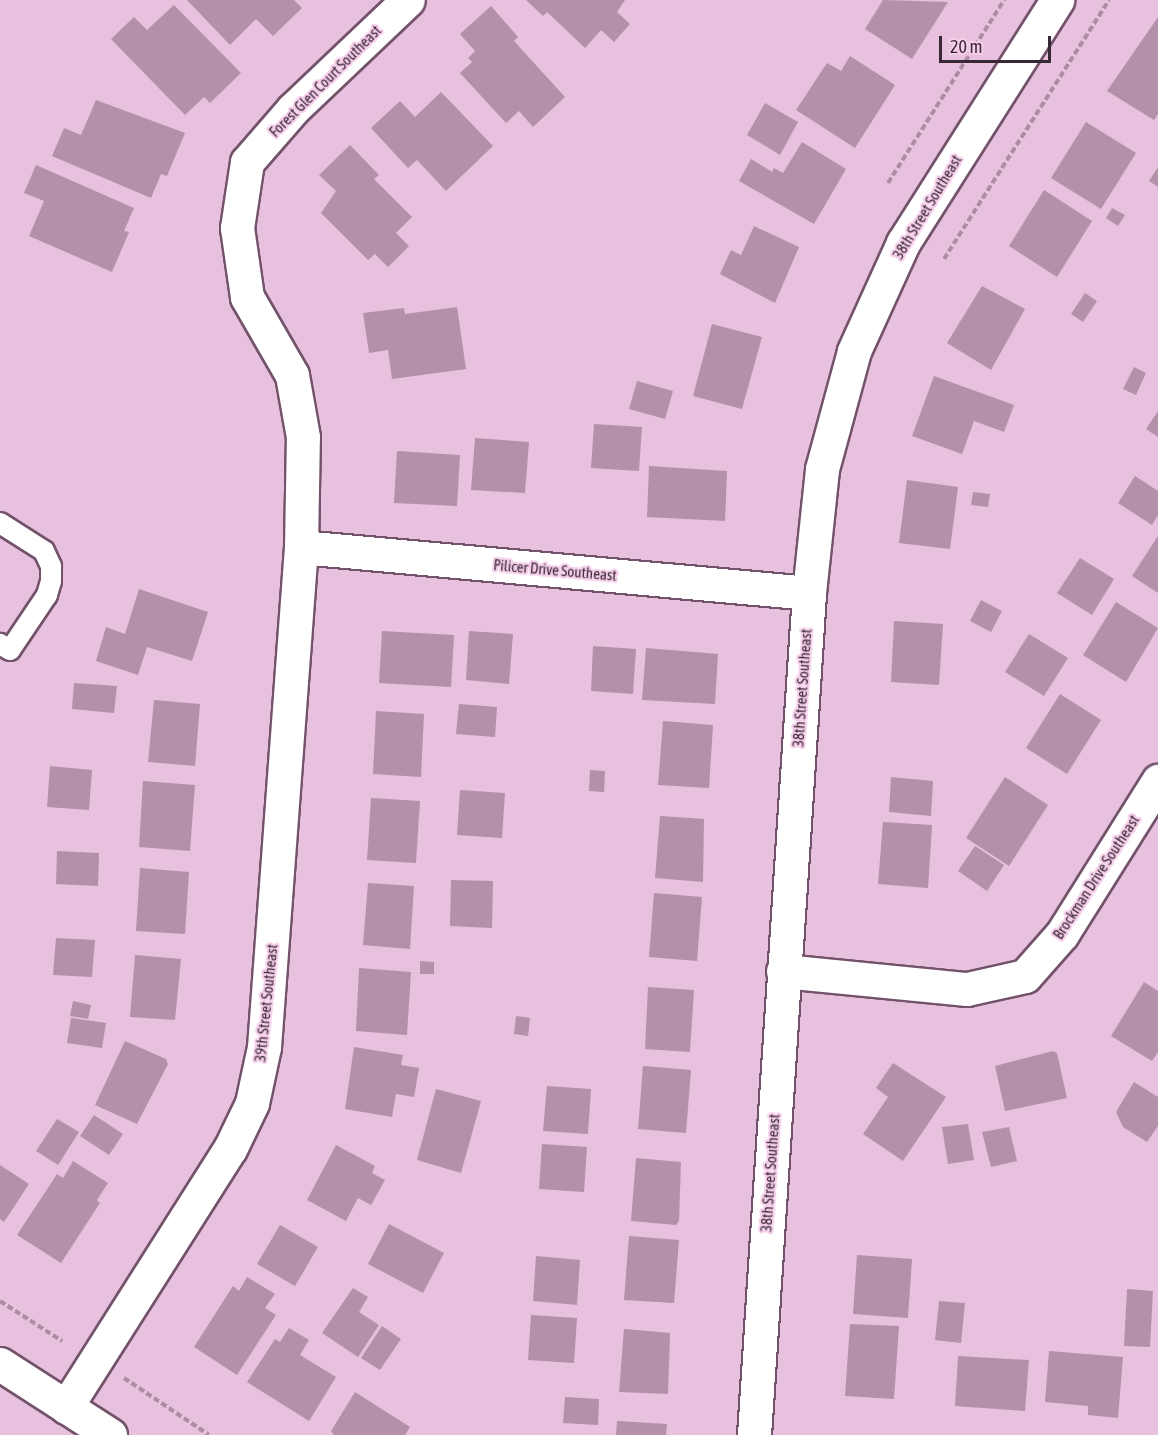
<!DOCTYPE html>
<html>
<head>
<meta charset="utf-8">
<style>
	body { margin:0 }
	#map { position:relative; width:1158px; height:1435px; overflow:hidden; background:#e7c1dd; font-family:"Asap Condensed",sans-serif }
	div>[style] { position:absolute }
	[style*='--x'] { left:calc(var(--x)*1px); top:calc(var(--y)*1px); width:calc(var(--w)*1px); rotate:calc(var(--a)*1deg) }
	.building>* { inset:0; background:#b490aa }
	.path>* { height:4px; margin-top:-2px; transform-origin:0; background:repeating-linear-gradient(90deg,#ac8da4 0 6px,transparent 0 9px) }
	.roads { filter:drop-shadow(2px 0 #73526b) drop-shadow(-2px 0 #73526b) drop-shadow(0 2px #73526b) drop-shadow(0 -2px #73526b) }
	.service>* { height:20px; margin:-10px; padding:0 10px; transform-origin:10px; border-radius:10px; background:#fff }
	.minor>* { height:33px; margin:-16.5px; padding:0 16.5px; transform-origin:16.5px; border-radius:16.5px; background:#fff }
	.primary>* { height:33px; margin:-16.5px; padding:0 16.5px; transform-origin:16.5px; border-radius:16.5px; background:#fff }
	span { translate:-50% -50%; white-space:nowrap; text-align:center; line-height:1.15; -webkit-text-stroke:4.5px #f5ceea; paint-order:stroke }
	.street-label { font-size:15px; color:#372833 }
	.scale { position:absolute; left:939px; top:36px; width:112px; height:27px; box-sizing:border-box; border:3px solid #372833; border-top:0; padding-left:8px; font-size:18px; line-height:21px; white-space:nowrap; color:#372833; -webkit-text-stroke:4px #f5ceea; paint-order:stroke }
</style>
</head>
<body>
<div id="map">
	<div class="building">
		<i style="clip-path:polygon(187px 0,294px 0,302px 8px,273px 36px,256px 19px,230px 45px)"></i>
		<i style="clip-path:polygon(526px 0,625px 0,617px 12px,630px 24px,614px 42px,601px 30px,585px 48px,547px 12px,543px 16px)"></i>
		<i style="clip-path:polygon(883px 0,948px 2px,912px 59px,865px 29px)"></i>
		<i style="clip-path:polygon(174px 5px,241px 73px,210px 103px,204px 97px,185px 115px,111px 39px,134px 17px,147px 30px)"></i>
		<i style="clip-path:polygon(491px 6px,518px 37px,514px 41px,565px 97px,533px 127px,519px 111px,506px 123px,460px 73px,472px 62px,468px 58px,475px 51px,460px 34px)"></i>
		<i style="clip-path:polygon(1158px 17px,1158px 114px,1154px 120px,1107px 91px)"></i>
		<i style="clip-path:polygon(850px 56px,895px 85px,855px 148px,796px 110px,827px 63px,841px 71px)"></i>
		<i style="clip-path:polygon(441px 92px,493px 146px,446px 191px,417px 160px,408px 168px,371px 128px,400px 101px,415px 117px)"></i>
		<i style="clip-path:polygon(96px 100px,185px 133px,167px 176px,161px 174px,151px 198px,52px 156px,64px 128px,81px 135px)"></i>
		<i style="clip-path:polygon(765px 103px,798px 122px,780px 155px,747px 135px)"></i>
		<i style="clip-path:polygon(1086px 122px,1136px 153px,1101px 209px,1051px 178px)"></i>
		<i style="clip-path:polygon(802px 142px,846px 169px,814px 224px,739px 181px,751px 159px,772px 172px,774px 168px,783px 173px)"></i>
		<i style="clip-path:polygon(350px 145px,379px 175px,374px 179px,412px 217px,396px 233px,409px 246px,388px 267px,375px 254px,368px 260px,321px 213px,336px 191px,319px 175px)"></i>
		<i style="clip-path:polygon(36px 165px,134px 208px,124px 231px,129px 232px,112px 272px,29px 236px,44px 201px,24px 193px)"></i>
		<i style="clip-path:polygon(1158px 167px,1158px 187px,1149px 181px)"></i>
		<i style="clip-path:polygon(1044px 190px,1092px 221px,1057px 277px,1009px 246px)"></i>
		<i style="clip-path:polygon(1112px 208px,1125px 215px,1118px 226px,1106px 218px)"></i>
		<i style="clip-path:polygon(754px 226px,799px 247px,775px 303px,720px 274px,731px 250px,741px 255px)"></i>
		<i style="clip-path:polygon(982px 286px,1025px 309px,991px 370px,947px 343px)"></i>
		<i style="clip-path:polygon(1085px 293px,1097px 301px,1083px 322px,1071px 314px)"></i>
		<i style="clip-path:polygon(457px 307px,466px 369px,392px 379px,388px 350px,369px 353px,363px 313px,404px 308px,405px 314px)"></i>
		<i style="clip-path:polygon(712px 324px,762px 337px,742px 409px,693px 396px)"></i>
		<i style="clip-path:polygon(1134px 367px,1146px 373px,1136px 395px,1123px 389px)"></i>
		<i style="clip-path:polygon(934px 376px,1014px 405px,1004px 432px,974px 421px,962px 454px,912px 436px)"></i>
		<i style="clip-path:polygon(637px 381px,673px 391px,665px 419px,629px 409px)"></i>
		<i style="clip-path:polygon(1158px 411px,1158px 437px,1146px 429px)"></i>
		<i style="clip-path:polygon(594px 424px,642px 427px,639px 471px,591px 468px)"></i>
		<i style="clip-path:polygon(475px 438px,529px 442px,525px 493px,471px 490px)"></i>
		<i style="clip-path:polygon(397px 451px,460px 455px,457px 506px,394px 503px)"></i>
		<i style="clip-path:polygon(649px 466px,727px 471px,725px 521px,647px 517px)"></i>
		<i style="clip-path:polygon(1135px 476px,1158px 491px,1158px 515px,1152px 525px,1118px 503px)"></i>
		<i style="clip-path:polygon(907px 480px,958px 487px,950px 549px,899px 543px)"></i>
		<i style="clip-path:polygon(973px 492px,990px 494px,988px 507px,971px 505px)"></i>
		<i style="clip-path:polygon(1158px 536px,1158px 593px,1132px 576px)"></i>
		<i style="clip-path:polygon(1080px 558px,1114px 579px,1092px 615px,1057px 593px)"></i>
		<i style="clip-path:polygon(139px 589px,208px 612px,192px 661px,147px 647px,138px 675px,96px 661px,106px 627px,125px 634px)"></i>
		<i style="clip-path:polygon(981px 600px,1002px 611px,991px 632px,970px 621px)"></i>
		<i style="clip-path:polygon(1116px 602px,1158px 628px,1126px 682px,1083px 655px)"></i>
		<i style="clip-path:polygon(894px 621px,943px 624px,939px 685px,891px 682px)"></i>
		<i style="clip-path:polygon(382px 631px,454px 635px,451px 687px,379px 683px)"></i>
		<i style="clip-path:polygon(469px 631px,513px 634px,509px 684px,466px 680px)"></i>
		<i style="clip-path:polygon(1029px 634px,1068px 658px,1044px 696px,1005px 672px)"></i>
		<i style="clip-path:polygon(593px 646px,636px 649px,633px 694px,591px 691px)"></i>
		<i style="clip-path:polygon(646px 648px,718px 654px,715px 704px,642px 700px)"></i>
		<i style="clip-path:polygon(74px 683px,117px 686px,114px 713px,72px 709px)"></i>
		<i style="clip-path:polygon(1060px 694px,1101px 720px,1067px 774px,1026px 748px)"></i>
		<i style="clip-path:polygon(154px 700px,200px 704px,195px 766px,148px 762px)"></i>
		<i style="clip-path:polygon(459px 704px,497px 707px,495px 737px,456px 734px)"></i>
		<i style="clip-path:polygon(376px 711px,424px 714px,421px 777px,373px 774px)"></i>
		<i style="clip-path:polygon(663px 721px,713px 725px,709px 788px,658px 785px)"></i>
		<i style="clip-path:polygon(50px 766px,92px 770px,89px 810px,47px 807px)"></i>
		<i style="clip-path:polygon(590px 770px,605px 771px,604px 792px,589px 791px)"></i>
		<i style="clip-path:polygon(891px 777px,933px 781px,931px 816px,889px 812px)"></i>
		<i style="clip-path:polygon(1005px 777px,1048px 805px,1009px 866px,966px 838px)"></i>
		<i style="clip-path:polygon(143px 781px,195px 785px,190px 851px,139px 847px)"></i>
		<i style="clip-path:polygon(460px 790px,505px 793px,502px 838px,457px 835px)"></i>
		<i style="clip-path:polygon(371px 798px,420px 801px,416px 863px,367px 860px)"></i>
		<i style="clip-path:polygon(660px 816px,704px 819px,703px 882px,655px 878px)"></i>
		<i style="clip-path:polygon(883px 822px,932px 825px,928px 888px,878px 884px)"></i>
		<i style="clip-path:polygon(975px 846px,1004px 865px,987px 891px,958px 871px)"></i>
		<i style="clip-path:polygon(57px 851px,99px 853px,98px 886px,56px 884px)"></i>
		<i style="clip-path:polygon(140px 868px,189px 872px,185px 934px,136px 931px)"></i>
		<i style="clip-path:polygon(451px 880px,493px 881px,492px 928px,450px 926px)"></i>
		<i style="clip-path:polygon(368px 883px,414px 886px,410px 949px,363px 945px)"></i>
		<i style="clip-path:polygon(654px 893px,702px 897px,697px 961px,649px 957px)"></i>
		<i style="clip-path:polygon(56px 938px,95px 940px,92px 977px,53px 975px)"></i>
		<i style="clip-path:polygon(135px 955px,181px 959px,175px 1020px,130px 1017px)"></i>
		<i style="clip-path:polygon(420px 961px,434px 962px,434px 974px,420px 974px)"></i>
		<i style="clip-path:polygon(359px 968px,411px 972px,407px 1035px,356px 1031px)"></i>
		<i style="clip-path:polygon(1144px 982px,1158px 991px,1158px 1052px,1152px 1061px,1111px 1036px)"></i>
		<i style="clip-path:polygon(648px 987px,694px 990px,690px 1052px,645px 1049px)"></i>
		<i style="clip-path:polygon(73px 1001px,91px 1005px,88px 1019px,70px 1016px)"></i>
		<i style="clip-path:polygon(516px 1016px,530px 1018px,528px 1036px,514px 1034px)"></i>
		<i style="clip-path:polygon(71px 1018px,106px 1023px,102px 1048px,67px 1043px)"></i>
		<i style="clip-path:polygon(125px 1041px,166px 1059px,168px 1064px,137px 1124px,95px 1105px)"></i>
		<i style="clip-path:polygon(354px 1047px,403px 1055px,401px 1065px,419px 1068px,414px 1097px,396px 1094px,392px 1117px,345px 1109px)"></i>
		<i style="clip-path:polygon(1053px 1051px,1057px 1053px,1067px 1098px,1005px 1111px,995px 1066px)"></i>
		<i style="clip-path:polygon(893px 1063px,946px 1097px,903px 1161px,863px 1134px,888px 1097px,876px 1088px)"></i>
		<i style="clip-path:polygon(643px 1066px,691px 1070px,686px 1133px,638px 1129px)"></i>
		<i style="clip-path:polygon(1134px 1082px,1158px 1097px,1158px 1126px,1147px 1142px,1123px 1127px,1116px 1112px)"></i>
		<i style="clip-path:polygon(547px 1086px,591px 1089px,588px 1134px,543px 1131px)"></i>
		<i style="clip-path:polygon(436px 1089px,481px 1101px,461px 1173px,417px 1160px)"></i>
		<i style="clip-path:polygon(94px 1115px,123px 1134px,109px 1155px,80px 1136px)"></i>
		<i style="clip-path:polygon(57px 1119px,79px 1132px,58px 1165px,36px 1151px)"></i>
		<i style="clip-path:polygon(968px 1124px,974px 1160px,948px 1164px,942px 1127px)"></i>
		<i style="clip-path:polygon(1009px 1127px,1017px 1161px,991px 1167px,982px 1132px)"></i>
		<i style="clip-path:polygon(542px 1144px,587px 1147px,584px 1192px,539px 1189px)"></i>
		<i style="clip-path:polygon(336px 1145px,375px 1166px,372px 1173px,385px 1180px,371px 1205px,358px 1198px,346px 1221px,307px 1200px)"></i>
		<i style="clip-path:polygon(636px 1158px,681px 1162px,679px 1221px,676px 1225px,631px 1221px)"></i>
		<i style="clip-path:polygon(73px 1161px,108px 1183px,97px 1200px,100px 1203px,61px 1263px,17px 1235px,57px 1174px,63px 1178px)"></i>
		<i style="clip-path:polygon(0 1165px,29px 1184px,4px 1222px,0 1219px)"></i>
		<i style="clip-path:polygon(389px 1224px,444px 1253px,423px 1293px,368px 1264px)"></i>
		<i style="clip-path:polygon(280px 1225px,318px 1247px,295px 1286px,257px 1264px)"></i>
		<i style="clip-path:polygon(629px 1236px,679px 1240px,674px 1303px,624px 1300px)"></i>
		<i style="clip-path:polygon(857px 1255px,912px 1259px,908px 1318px,853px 1314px)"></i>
		<i style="clip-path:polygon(536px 1256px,580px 1260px,577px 1305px,533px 1301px)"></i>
		<i style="clip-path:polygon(247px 1277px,275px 1294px,265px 1308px,276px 1315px,237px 1375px,194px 1347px,233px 1286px,239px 1291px)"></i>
		<i style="clip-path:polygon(353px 1288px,368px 1297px,359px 1312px,379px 1325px,358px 1357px,322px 1333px)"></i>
		<i style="clip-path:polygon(1127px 1289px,1153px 1291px,1150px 1347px,1124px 1346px)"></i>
		<i style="clip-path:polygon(939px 1301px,965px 1303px,961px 1343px,935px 1340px)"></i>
		<i style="clip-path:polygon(531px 1315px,577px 1318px,574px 1363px,528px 1360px)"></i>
		<i style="clip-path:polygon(850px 1324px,899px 1326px,894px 1399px,845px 1396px)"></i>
		<i style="clip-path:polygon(382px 1326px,401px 1339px,380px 1370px,361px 1358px)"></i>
		<i style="clip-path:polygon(289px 1328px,309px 1340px,300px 1355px,336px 1377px,309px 1421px,247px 1382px,275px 1339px,280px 1342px)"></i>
		<i style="clip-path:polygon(624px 1329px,670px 1333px,668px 1394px,619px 1392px)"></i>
		<i style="clip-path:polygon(1049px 1351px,1123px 1357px,1118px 1418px,1088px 1415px,1088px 1406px,1045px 1402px)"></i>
		<i style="clip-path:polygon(958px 1356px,1029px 1360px,1025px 1411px,955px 1406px)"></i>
		<i style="clip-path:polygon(355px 1392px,410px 1427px,405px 1435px,334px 1435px,331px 1431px)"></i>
		<i style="clip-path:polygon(565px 1397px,599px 1399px,598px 1425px,563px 1423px)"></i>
		<i style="clip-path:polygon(617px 1421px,667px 1424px,666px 1435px,616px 1435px)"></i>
	</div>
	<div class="path">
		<i style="--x:888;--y:183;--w:217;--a:-57.6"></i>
		<i style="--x:944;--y:259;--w:307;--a:-57.5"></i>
		<i style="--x:0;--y:1301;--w:74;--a:32.8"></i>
		<i style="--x:124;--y:1378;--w:102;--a:33.8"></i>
	</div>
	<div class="roads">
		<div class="service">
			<i style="--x:0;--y:523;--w:52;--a:32.5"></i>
			<i style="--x:44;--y:551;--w:17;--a:65"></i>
			<i style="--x:51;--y:566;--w:15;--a:90"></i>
			<i style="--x:51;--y:581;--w:15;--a:106"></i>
			<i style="--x:47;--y:595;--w:66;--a:123.9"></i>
			<i style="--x:10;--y:650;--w:12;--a:-149"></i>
		</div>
		<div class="minor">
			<i style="--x:301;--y:547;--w:510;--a:5.17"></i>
			<i style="--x:783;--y:971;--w:185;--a:5.6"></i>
			<i style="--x:967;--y:989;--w:59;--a:-12.6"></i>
			<i style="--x:1025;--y:976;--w:56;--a:-48.6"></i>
			<i style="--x:1062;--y:934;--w:181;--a:-57.9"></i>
			<i style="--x:66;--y:1407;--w:306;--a:-57.6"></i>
			<i style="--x:230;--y:1149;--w:51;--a:-64.4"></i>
			<i style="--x:252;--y:1103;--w:57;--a:-77.9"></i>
			<i style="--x:264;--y:1047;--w:501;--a:-85.77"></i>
			<i style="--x:301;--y:547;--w:110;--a:-89"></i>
			<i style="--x:303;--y:437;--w:63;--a:-100.1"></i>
			<i style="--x:292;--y:375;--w:90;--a:-120"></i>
			<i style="--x:247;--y:297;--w:70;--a:-98.2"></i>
			<i style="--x:237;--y:228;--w:67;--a:-81.4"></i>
			<i style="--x:247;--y:162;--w:70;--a:-49"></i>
			<i style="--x:293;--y:109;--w:158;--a:-43.5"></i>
			<i style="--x:754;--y:1435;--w:844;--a:-86.26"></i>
			<i style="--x:809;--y:593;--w:125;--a:-84"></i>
			<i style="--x:822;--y:469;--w:122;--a:-74.8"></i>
			<i style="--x:854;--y:351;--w:119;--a:-65.6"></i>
			<i style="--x:903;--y:243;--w:288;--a:-57.6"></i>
		</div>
		<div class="primary">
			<i style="--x:0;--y:1364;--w:131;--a:32.8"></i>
		</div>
	</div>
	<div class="street-label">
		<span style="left:325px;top:81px;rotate:-45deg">Forest Glen Court Southeast</span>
		<span style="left:927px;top:207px;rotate:-59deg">38th Street Southeast</span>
		<span style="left:555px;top:570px;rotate:5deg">Pilicer Drive Southeast</span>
		<span style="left:802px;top:688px;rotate:-86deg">38th Street Southeast</span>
		<span style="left:1096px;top:877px;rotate:-57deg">Brockman Drive Southeast</span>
		<span style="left:266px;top:1003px;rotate:-84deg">39th Street Southeast</span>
		<span style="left:770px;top:1173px;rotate:-86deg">38th Street Southeast</span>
	</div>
	<div class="scale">20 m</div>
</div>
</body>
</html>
